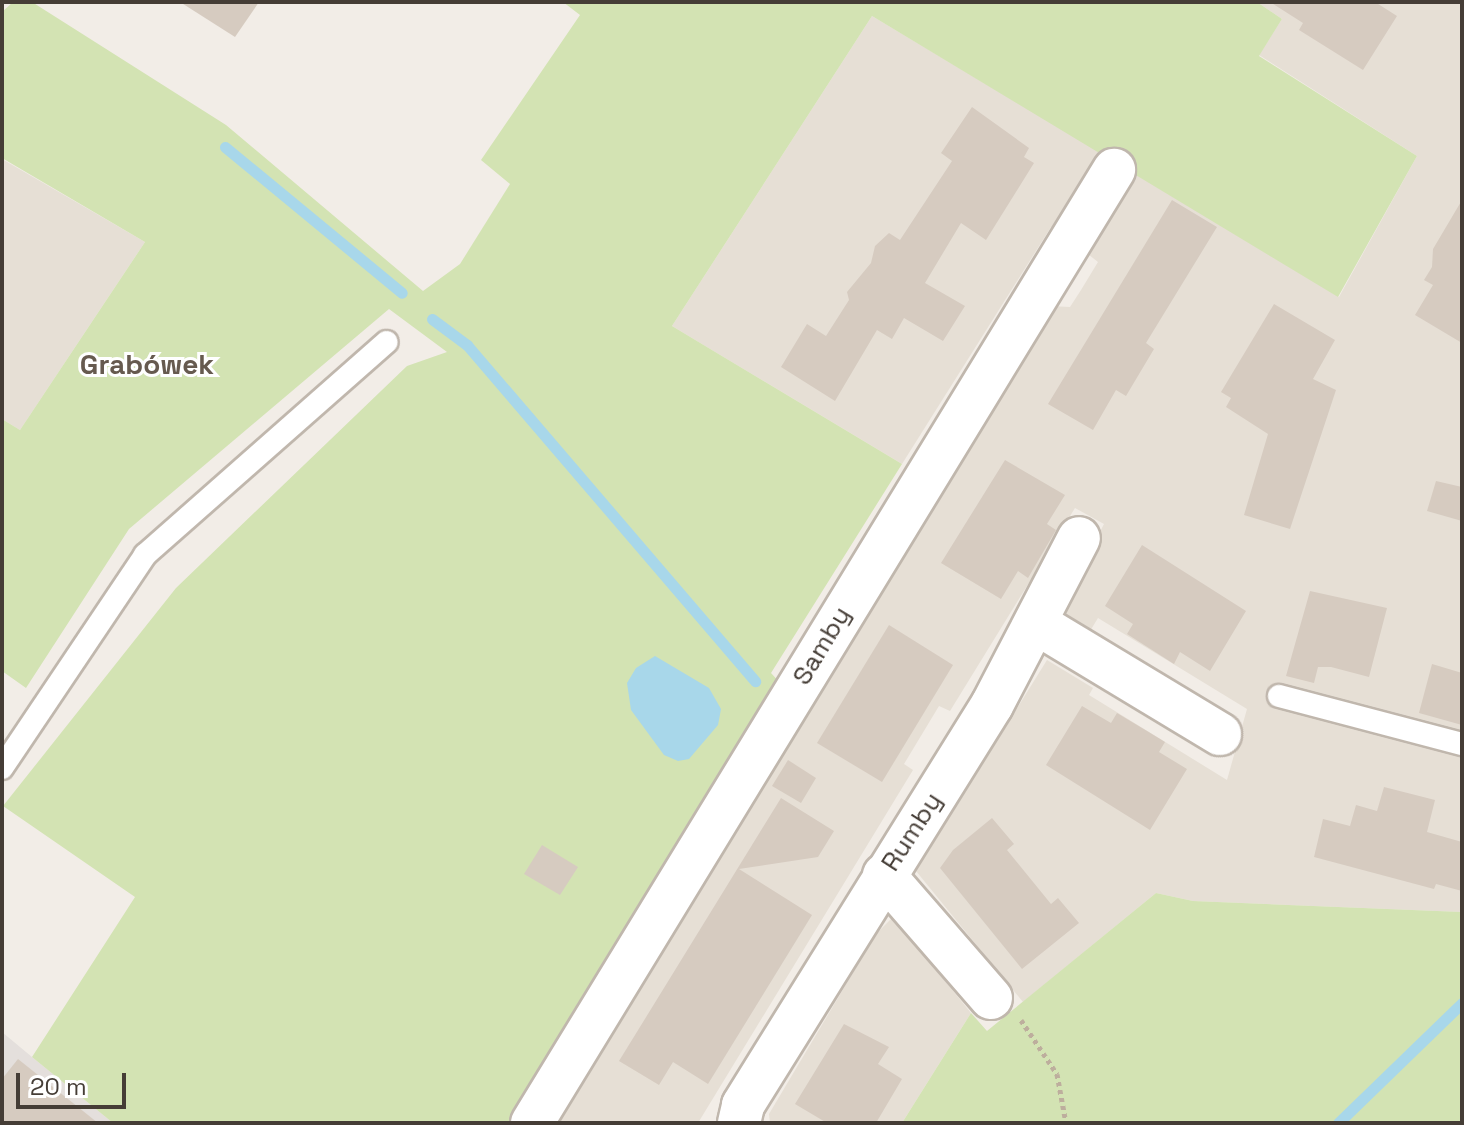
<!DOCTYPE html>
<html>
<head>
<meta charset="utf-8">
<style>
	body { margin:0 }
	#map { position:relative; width:1464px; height:1125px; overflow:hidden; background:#f2ede7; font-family:"Space Grotesk",sans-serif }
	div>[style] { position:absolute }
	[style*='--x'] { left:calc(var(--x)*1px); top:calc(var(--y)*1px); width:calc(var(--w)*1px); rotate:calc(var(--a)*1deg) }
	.residential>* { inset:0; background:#e6dfd5 }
	.industrial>* { inset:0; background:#e4dfdc }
	.green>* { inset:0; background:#d3e3b3 }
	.water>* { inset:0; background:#a8d7ea }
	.stream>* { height:11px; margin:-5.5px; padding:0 5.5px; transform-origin:5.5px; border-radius:5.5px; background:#a8d7ea }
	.building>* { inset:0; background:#d6cbc0 }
	.path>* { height:5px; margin-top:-2.5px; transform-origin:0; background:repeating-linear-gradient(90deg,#bdae9d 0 4px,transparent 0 8px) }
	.roads { filter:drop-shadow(2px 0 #c0b7ad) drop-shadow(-2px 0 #c0b7ad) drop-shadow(0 2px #c0b7ad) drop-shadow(0 -2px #c0b7ad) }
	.lane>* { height:22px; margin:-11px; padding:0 11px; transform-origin:11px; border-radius:11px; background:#fff }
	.street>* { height:42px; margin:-21px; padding:0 21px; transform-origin:21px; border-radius:21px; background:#fff }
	span { translate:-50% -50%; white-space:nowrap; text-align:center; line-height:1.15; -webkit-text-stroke:6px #fff; paint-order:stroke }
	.street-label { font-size:26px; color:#453d36 }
	.neighbourhood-label { font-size:28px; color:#665a4f; font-weight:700 }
	.frame { position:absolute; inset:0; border:4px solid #453d36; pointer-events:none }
	.scale { position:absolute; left:16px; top:1073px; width:110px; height:36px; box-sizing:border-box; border:4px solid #453d36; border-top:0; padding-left:10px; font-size:24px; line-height:28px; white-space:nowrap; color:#453d36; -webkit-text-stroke:6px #fff; paint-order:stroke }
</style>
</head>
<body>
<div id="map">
	<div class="residential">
		<i style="clip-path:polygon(1257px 2px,1462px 2px,1462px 912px,1193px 901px,1156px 893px,1023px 1002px,916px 871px,1047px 660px,1093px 688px,1089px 695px,1227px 780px,1247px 709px,1098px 618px,1087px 636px,1056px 618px,1104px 524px,1075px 508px,950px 711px,939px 706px,904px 764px,913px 770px,698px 1123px,542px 1123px,1049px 306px,1070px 307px,1081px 290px,1098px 262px,1079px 247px,1129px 170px,1339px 297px,1417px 156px,1259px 55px,1282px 19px)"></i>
		<i style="clip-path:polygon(872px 16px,1108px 157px,1066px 228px,1051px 227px,902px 464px,672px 326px)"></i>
		<i style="clip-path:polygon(2px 159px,145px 242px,20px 430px,2px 419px)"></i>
		<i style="clip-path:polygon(893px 917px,971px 1013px,902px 1123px,770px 1123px,769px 1114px,876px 934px)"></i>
	</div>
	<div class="industrial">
		<i style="clip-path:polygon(2px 1032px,32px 1057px,113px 1123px,2px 1123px)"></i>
	</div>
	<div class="green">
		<i style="clip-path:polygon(13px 2px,32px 2px,226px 125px,423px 291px,460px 264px,510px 184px,481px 160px,580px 15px,563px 2px,1257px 2px,1282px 19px,1259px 56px,1417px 156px,1338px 297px,872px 16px,672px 326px,902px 464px,771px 673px,782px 685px,516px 1123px,113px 1123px,32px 1057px,135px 897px,3px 806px,176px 588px,407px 366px,447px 352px,389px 309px,129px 529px,26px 688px,2px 671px,2px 419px,20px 430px,145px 242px,2px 158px,2px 12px)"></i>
		<i style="clip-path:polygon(1156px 893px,1193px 901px,1462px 912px,1462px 1123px,902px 1123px,971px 1013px,987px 1031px)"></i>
	</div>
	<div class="water">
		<i style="clip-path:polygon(655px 656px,709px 688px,721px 709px,718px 725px,689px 759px,678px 761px,664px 755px,631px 710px,627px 683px,636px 668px)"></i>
	</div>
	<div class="stream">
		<i style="--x:225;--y:147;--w:229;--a:39.5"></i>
		<i style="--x:432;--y:319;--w:44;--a:36.6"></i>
		<i style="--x:467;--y:345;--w:443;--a:49.4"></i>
		<i style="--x:1338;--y:1123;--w:173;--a:-44.1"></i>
	</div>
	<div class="building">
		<i style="clip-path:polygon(180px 2px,259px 2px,235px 37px)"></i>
		<i style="clip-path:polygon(1270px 2px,1375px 2px,1397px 16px,1363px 70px,1299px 30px,1303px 23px)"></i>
		<i style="clip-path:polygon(972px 107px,1029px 148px,1024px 157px,1034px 163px,986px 240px,961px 223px,925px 283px,965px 306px,943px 341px,904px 318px,892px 339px,877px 330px,835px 401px,781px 367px,807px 324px,826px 336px,849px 300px,847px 292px,871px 263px,875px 246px,889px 233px,900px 240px,952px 161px,941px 153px)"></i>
		<i style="clip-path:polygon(1172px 200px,1217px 227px,1146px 343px,1154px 349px,1126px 396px,1116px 390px,1093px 430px,1048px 404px)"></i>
		<i style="clip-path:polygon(1462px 200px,1462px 343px,1415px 315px,1433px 285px,1424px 280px,1432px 267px,1433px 249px)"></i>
		<i style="clip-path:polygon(1274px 304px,1335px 340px,1313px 379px,1336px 390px,1290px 529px,1244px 515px,1268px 434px,1226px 407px,1231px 398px,1221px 392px)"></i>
		<i style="clip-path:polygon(1005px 460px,1065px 495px,1047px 524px,1056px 530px,1028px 578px,1018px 571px,1001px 599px,941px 563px)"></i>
		<i style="clip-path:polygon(1436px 481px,1462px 487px,1462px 521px,1427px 511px)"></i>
		<i style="clip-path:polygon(1142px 545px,1246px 611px,1210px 671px,1180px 652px,1174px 664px,1127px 634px,1133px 624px,1105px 606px)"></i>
		<i style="clip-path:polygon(1310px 591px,1387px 608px,1369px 677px,1331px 667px,1318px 667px,1314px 683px,1286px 676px)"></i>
		<i style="clip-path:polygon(889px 625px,953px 665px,882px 782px,817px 743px)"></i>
		<i style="clip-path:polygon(1432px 664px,1462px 673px,1462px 725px,1419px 713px)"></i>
		<i style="clip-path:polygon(1082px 706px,1111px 723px,1117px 713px,1147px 731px,1165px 742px,1159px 752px,1187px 769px,1150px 830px,1046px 765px)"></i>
		<i style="clip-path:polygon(788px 760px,816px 778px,801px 803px,772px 786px)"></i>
		<i style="clip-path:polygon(1384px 787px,1435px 800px,1427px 832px,1462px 842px,1462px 891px,1436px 884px,1434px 889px,1314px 857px,1323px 819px,1350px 826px,1356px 805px,1377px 811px)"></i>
		<i style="clip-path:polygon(781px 798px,834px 831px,818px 857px,739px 869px,812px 915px,708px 1084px,673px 1062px,659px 1085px,619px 1061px)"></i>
		<i style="clip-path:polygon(992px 818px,1014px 844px,1007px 850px,1051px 904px,1058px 898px,1079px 923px,1022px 969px,940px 868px,953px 850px)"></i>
		<i style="clip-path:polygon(542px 845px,578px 867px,560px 895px,524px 874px)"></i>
		<i style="clip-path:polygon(844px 1024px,889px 1047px,878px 1064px,902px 1079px,876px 1123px,827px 1123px,795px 1104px)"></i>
		<i style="clip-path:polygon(18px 1059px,98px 1123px,2px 1123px,2px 1079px)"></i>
	</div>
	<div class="path">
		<i style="--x:1021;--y:1020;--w:65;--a:56.3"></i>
		<i style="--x:1057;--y:1074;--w:50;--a:79.6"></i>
	</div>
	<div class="roads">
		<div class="lane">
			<i style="--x:1279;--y:696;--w:189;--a:14.7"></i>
			<i style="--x:2;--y:768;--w:257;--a:-56.1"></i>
			<i style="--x:145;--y:555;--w:322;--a:-41.4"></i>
		</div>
		<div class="street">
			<i style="--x:1036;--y:623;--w:215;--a:31.1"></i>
			<i style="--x:884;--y:875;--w:163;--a:49"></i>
			<i style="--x:532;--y:1123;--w:1117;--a:-58.59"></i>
			<i style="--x:739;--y:1123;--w:18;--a:-77"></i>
			<i style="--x:743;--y:1105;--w:471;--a:-58.1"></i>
			<i style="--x:992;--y:705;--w:188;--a:-62.5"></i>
		</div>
	</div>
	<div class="street-label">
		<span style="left:822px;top:646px;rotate:-59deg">Samby</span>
		<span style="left:912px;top:832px;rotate:-57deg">Rumby</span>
	</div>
	<div class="neighbourhood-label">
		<span style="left:147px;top:364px">Grabówek</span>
	</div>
	<div class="frame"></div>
	<div class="scale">20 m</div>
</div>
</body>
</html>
